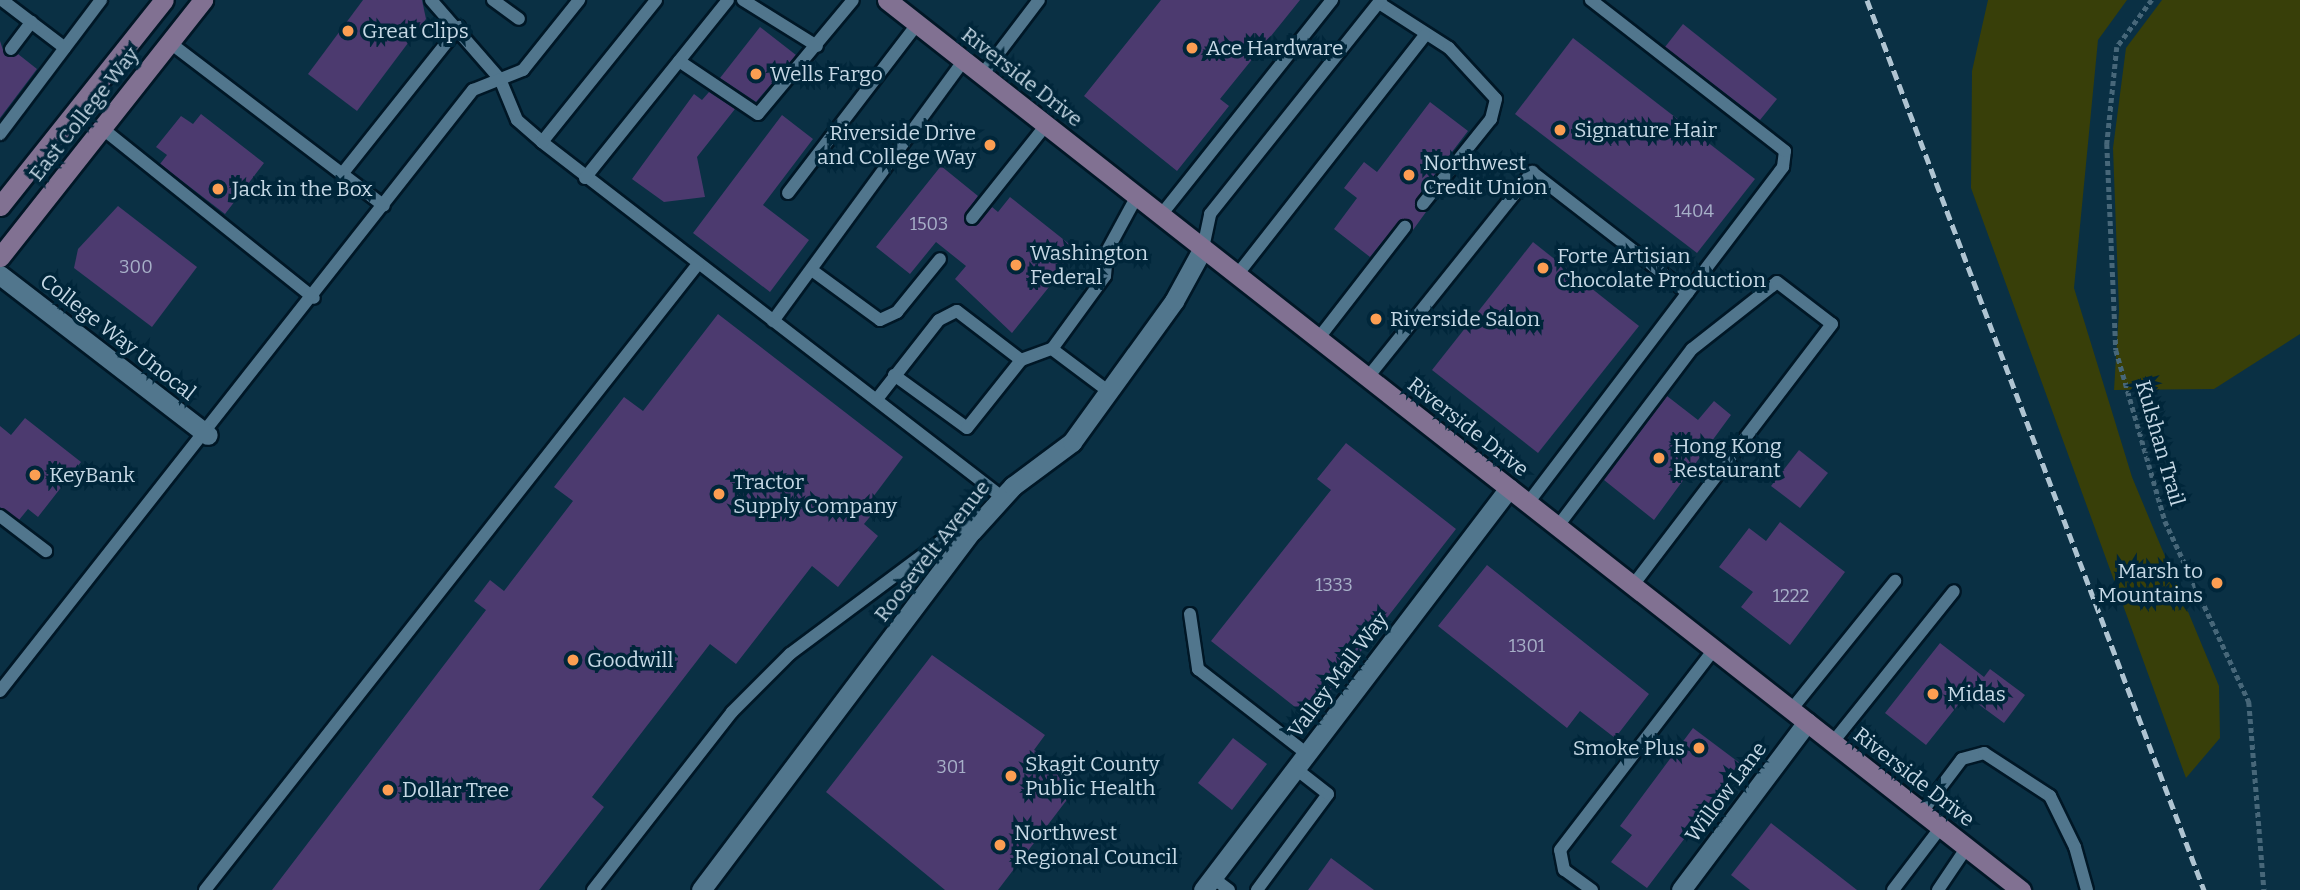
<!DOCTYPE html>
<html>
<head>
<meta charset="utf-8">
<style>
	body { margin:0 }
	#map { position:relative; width:2300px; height:890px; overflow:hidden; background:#0a3044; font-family:Bitter,serif }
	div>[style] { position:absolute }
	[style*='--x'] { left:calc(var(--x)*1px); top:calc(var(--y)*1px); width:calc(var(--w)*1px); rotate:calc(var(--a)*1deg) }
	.green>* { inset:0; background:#383f09 }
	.building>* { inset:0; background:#4c3a6f }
	.path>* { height:4.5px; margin-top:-2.25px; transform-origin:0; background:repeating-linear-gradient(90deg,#476779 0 5px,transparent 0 8.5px) }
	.roads { filter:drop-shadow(2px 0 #001726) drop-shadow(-2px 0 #001726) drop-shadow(0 2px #001726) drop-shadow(0 -2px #001726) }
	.service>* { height:12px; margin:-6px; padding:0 6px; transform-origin:6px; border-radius:6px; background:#51768d }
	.minor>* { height:19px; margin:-9.5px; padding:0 9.5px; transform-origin:9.5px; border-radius:9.5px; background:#51768d }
	.secondary>* { height:19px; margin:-9.5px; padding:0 9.5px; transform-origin:9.5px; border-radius:9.5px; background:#817192 }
	.rail>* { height:5px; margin-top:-2.5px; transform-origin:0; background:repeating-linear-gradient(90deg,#afc4d2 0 10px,transparent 0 15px) }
	.dots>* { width:19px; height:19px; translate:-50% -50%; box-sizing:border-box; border:4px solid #00263a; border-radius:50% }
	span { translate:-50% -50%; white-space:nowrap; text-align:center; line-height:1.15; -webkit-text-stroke:7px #00263a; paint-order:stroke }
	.number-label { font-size:18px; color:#a7b0c8 }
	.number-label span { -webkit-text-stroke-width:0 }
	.poi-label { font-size:21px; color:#c5d8e5 }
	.left { translate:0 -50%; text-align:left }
	.right { translate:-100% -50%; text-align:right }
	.street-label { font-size:21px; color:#c5d8e5 }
</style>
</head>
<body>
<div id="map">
	<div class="green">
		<i style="clip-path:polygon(1988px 0,2127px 0,2098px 40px,2074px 288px,2132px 477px,2219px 686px,2220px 738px,2186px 778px,1971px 188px,1972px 71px)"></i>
		<i style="clip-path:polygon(2162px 0,2300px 0,2300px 334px,2214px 389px,2114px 390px,2119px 310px,2113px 148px,2126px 48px)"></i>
	</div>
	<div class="building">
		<i style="clip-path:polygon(363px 0,422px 0,426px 19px,357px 111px,308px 74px)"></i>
		<i style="clip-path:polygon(1161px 0,1300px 0,1220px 99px,1229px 106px,1177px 171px,1084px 96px)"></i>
		<i style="clip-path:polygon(1683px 24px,1777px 99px,1760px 120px,1665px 47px)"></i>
		<i style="clip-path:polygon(760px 27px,796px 55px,756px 102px,720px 78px)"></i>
		<i style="clip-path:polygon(1573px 38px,1755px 179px,1697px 253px,1515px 114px)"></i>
		<i style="clip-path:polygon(0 41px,5px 56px,18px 54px,37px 69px,0 118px)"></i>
		<i style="clip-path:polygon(709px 92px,735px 109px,697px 157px,705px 197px,664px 202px,632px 179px,694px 94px,702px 100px)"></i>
		<i style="clip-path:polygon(1430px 102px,1468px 131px,1416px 199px,1417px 210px,1426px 212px,1413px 230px,1411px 221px,1401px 219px,1370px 257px,1334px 229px,1357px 198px,1344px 188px,1364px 162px,1377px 172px)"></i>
		<i style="clip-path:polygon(201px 114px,264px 163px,225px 214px,160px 164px,167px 155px,156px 147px,181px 116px,193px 124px)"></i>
		<i style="clip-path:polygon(782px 115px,813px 139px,763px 205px,809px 240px,770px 292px,693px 233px)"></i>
		<i style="clip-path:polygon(941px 166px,978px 196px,964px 216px,967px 225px,976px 226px,992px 207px,998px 212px,1010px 197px,1078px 251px,1012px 333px,955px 279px,966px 266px,936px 242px,910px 274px,876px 247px)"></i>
		<i style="clip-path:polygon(118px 206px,197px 267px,152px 327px,74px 268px,78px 249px)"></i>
		<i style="clip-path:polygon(1533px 242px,1639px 326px,1538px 453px,1432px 370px)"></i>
		<i style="clip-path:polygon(718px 314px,903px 457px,870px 501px,878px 507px,864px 524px,878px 536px,838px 587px,812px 566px,736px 664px,710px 644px,592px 797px,604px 807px,539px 890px,272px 890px,486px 610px,474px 601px,490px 580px,504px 591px,573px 501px,554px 487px,624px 397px,643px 411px)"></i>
		<i style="clip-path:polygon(1667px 396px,1698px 420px,1714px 401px,1731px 415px,1654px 520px,1604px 480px)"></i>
		<i style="clip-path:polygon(25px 418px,81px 462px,38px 517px,28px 509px,19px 520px,0 507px,0 426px,11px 435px)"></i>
		<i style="clip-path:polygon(1346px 443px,1456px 529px,1309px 718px,1211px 641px,1331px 490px,1317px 479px)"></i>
		<i style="clip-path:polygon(1799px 450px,1828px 473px,1800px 508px,1771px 486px)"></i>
		<i style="clip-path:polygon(1780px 522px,1845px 572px,1790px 645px,1741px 607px,1753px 592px,1719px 567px,1749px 528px,1766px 541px)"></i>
		<i style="clip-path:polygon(1487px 565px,1649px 694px,1615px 738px,1580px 711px,1567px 728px,1438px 626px)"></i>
		<i style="clip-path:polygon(1940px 643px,1984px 677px,1990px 669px,2025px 695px,2004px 723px,1966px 695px,1926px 745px,1885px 713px)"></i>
		<i style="clip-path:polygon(932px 655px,1045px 735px,1034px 750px,1079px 784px,998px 890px,945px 890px,826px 792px)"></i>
		<i style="clip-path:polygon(1693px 728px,1741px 764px,1647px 888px,1611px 862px,1632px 835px,1620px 826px)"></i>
		<i style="clip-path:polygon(1233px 738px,1267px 764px,1232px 810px,1198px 783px)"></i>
		<i style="clip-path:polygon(1771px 823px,1857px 890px,1750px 890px,1731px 875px)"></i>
		<i style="clip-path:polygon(1331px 858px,1374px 890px,1308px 890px)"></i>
	</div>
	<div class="path">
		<i style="--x:2152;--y:0;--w:59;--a:126.7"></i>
		<i style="--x:2117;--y:47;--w:98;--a:95.9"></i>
		<i style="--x:2107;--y:144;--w:206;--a:87.5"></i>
		<i style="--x:2116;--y:350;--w:178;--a:74"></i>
		<i style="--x:2165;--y:521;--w:200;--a:65.1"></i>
		<i style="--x:2249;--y:702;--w:189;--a:85.4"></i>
	</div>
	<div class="roads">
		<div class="service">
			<i style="--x:2;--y:0;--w:79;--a:37.3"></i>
			<i style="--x:431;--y:0;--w:105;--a:48.9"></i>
			<i style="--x:500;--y:79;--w:44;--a:67.5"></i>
			<i style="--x:517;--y:120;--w:33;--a:41"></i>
			<i style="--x:542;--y:142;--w:581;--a:37.66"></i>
			<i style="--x:493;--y:0;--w:32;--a:36"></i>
			<i style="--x:743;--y:0;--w:87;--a:31.9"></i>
			<i style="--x:1379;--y:3;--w:83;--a:32.7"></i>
			<i style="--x:1449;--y:48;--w:69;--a:47.3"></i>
			<i style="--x:1496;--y:99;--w:21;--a:104"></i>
			<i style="--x:1491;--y:119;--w:109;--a:128.7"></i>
			<i style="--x:169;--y:42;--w:270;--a:37.3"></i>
			<i style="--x:11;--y:49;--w:34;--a:-53"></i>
			<i style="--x:679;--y:61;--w:95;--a:33.9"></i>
			<i style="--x:758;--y:114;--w:148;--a:-50.2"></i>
			<i style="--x:982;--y:75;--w:94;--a:-52.8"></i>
			<i style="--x:103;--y:129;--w:270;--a:38.7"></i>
			<i style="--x:0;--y:134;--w:168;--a:-53"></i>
			<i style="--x:542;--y:142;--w:182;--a:-51.2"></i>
			<i style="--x:342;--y:174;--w:188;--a:-51.5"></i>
			<i style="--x:585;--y:178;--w:228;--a:-51.2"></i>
			<i style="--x:788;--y:193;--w:213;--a:-52.6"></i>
			<i style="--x:1161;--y:215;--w:275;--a:-51.5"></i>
			<i style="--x:972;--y:218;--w:119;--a:-51.5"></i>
			<i style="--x:1203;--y:248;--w:35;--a:-78"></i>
			<i style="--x:1210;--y:214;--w:274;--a:-51.4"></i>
			<i style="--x:813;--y:271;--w:83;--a:36.2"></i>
			<i style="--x:880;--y:320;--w:19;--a:-25"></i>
			<i style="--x:897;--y:312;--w:68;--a:-50.9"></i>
			<i style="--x:1237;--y:275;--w:305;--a:-51.9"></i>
			<i style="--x:773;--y:321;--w:323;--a:-53.8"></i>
			<i style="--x:1318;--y:339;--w:142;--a:-52.2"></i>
			<i style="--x:1052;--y:349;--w:70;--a:36.9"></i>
			<i style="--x:894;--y:375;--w:90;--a:36"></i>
			<i style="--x:967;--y:428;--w:87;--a:-51.5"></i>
			<i style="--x:1021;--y:360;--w:33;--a:-20"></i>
			<i style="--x:1052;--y:349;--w:90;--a:-54"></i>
			<i style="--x:1105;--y:276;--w:25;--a:-85"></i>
			<i style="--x:1107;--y:251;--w:63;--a:-61.4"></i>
			<i style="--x:1368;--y:377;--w:263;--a:-51.3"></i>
			<i style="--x:1532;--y:172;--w:197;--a:37.8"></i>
			<i style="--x:877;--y:399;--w:100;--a:-51.9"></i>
			<i style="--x:939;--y:320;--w:20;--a:-27"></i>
			<i style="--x:957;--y:311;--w:81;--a:37.4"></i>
			<i style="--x:1528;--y:503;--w:422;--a:-52.8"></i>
			<i style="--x:1783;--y:167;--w:16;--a:-83"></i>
			<i style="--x:1785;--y:151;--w:246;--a:-142.1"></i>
			<i style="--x:0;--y:516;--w:58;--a:37.3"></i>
			<i style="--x:1558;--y:526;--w:222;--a:-52.9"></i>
			<i style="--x:1692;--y:349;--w:108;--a:-38.2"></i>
			<i style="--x:1777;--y:282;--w:69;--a:37.4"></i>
			<i style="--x:1832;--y:324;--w:328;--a:127.3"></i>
			<i style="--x:1190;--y:614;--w:56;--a:81.7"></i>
			<i style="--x:1198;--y:669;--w:138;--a:37.9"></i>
			<i style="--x:0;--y:691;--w:765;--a:-51.8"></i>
			<i style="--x:473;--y:90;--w:54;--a:-21.8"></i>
			<i style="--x:523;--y:70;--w:90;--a:-51.3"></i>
			<i style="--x:1791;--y:710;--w:166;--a:-51.1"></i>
			<i style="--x:1833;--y:742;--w:193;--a:-51.3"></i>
			<i style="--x:1922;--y:812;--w:66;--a:-53"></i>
			<i style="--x:1962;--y:759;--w:23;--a:-15"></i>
			<i style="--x:1984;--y:753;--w:79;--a:33.1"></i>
			<i style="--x:2050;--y:796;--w:57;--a:63.9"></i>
			<i style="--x:2075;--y:847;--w:45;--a:74.4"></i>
			<i style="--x:1213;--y:878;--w:20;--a:37"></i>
			<i style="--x:205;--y:890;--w:797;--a:-51.78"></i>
			<i style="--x:593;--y:890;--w:226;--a:-52"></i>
			<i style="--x:732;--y:712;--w:82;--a:-45"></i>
			<i style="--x:790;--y:654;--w:234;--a:-36.7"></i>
			<i style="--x:1257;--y:890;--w:119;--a:-53.5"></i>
			<i style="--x:1328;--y:794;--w:41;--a:-142"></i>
			<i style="--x:1592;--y:890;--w:34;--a:-144"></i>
			<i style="--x:1564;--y:870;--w:20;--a:-101"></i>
			<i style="--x:1560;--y:850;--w:253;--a:-52.5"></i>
			<i style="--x:1893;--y:890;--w:79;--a:-52.7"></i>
			<i style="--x:1938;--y:890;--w:52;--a:-56"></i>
		</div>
		<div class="minor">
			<i style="--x:0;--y:275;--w:262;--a:37.6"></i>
			<i style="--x:701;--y:890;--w:450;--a:-53"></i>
			<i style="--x:972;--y:531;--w:61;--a:-47.7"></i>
			<i style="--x:1013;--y:486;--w:74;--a:-36.7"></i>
			<i style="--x:1072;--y:442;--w:174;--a:-54.1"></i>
			<i style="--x:1174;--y:301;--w:60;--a:-61.3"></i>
			<i style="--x:1203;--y:890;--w:505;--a:-52.72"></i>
			<i style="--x:1681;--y:890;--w:210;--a:-53.1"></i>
		</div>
		<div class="secondary">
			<i style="--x:887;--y:0;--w:1442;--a:38.13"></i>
			<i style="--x:0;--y:206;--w:263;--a:-51.5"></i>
			<i style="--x:0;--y:257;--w:328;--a:-51.7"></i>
		</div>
	</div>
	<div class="rail">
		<i style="--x:1867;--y:0;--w:952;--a:69.26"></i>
	</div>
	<div class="dots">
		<i style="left:348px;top:31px;background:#fc9e52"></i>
		<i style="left:1192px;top:48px;background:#fc9e52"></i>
		<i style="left:756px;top:74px;background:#fc9e52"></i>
		<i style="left:1560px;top:130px;background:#fc9e52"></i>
		<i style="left:990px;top:145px;background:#fc9e52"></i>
		<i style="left:1409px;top:175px;background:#fc9e52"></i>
		<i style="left:218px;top:189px;background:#fc9e52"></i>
		<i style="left:1016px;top:265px;background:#fc9e52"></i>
		<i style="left:1543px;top:268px;background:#fc9e52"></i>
		<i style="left:1376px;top:319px;background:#fc9e52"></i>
		<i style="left:1659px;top:458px;background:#fc9e52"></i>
		<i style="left:35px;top:475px;background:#fc9e52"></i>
		<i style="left:719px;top:494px;background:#fc9e52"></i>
		<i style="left:2217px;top:583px;background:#fc9e52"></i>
		<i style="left:573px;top:660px;background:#fc9e52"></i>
		<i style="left:1933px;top:694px;background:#fc9e52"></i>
		<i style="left:1699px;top:748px;background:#fc9e52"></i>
		<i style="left:1011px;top:776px;background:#fc9e52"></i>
		<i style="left:388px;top:790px;background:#fc9e52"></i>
		<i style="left:1000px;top:845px;background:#fc9e52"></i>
	</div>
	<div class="number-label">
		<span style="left:1694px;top:211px">1404</span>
		<span style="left:929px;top:224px">1503</span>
		<span style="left:136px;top:267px">300</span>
		<span style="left:1334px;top:585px">1333</span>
		<span style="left:1791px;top:596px">1222</span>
		<span style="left:1527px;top:646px">1301</span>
		<span style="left:951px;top:767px">301</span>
	</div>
	<div class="poi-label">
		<span class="left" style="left:362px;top:31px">Great Clips</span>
		<span class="left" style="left:1206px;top:48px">Ace Hardware</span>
		<span class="left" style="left:770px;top:74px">Wells Fargo</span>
		<span class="left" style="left:1574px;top:130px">Signature Hair</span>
		<span class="right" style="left:976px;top:145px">Riverside Drive<br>and College Way</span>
		<span class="left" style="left:1423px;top:175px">Northwest<br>Credit Union</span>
		<span class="left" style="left:232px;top:189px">Jack in the Box</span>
		<span class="left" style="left:1030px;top:265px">Washington<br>Federal</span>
		<span class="left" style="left:1557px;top:268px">Forte Artisian<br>Chocolate Production</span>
		<span class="left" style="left:1390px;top:319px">Riverside Salon</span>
		<span class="left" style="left:1673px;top:458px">Hong Kong<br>Restaurant</span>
		<span class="left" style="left:49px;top:475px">KeyBank</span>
		<span class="left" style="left:733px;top:494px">Tractor<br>Supply Company</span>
		<span class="right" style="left:2203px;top:583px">Marsh to<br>Mountains</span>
		<span class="left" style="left:587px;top:660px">Goodwill</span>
		<span class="left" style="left:1947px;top:694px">Midas</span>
		<span class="right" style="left:1685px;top:748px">Smoke Plus</span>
		<span class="left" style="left:1025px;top:776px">Skagit County<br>Public Health</span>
		<span class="left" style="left:402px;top:790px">Dollar Tree</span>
		<span class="left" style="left:1014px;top:845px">Northwest<br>Regional Council</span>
	</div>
	<div class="street-label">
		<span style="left:1022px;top:77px;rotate:38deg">Riverside Drive</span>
		<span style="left:84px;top:114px;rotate:-52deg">East College Way</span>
		<span style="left:118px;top:337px;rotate:38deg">College Way Unocal</span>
		<span style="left:1468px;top:427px;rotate:38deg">Riverside Drive</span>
		<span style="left:2160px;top:443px;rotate:74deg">Kulshan Trail</span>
		<span style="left:932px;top:551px;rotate:-52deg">Roosevelt Avenue</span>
		<span style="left:1338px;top:675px;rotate:-53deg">Valley Mall Way</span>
		<span style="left:1914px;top:777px;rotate:38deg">Riverside Drive</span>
		<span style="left:1726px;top:792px;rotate:-53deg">Willow Lane</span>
	</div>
</div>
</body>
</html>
